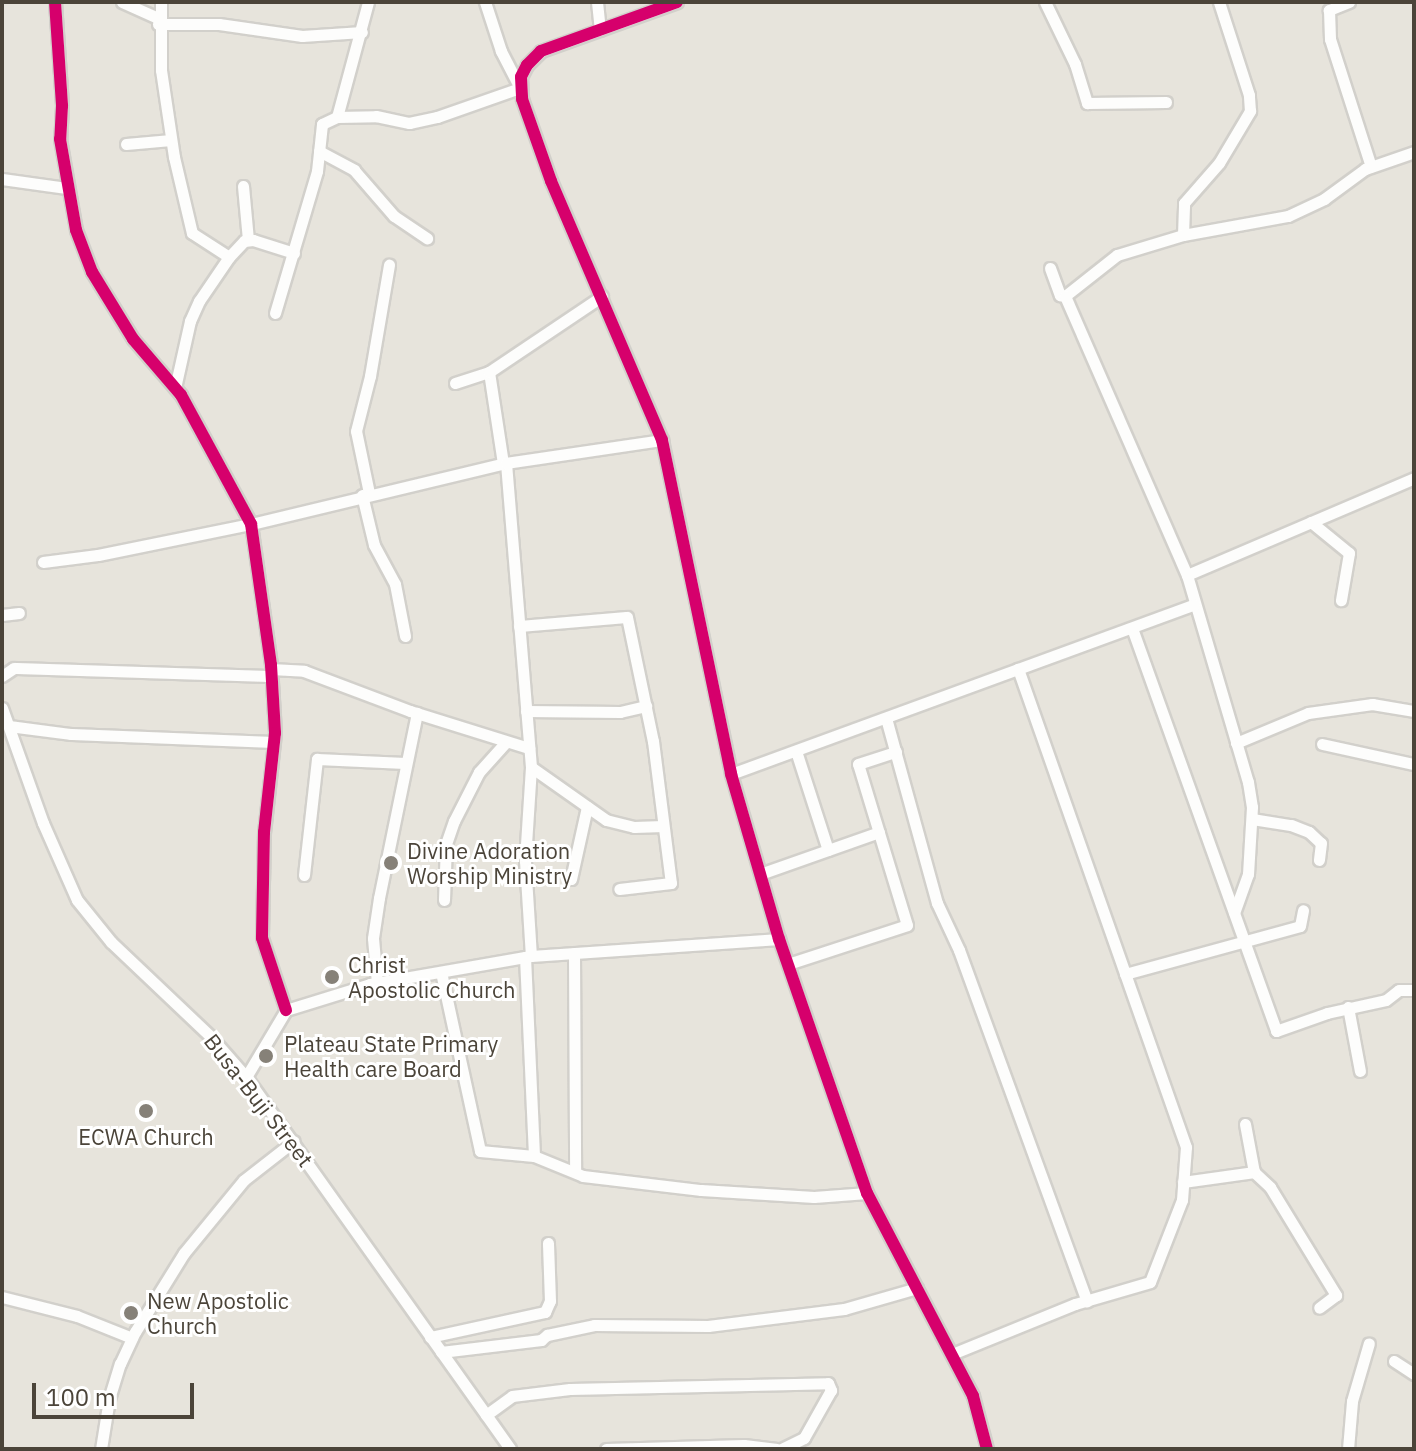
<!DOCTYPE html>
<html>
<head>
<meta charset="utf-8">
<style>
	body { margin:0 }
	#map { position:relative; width:1416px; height:1451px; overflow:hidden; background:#f4f2ee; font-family:"IBM Plex Sans",sans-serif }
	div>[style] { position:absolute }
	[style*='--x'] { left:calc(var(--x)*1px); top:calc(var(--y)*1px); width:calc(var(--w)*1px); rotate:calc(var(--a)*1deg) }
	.residential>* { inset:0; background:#e7e4dc }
	.roads { filter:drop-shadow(2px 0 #d2d0cb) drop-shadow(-2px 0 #d2d0cb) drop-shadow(0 2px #d2d0cb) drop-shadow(0 -2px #d2d0cb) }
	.minor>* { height:11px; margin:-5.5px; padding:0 5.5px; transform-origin:5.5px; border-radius:5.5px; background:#fdfdfc }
	.cycleway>* { height:12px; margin:-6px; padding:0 6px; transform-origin:6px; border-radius:6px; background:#d6006c }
	.dots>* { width:22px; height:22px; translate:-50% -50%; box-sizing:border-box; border:4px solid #fff; border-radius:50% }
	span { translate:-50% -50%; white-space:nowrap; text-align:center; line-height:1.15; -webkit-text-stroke:6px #fff; paint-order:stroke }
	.poi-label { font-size:22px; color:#4b4439 }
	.left { translate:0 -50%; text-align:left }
	.street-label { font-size:22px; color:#4b4439 }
	.frame { position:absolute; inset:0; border:4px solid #4b4439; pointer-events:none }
	.scale { position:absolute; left:32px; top:1383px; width:162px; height:36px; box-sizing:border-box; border:4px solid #4b4439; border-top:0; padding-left:10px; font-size:24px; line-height:28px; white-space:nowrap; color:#4b4439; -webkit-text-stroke:6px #fff; paint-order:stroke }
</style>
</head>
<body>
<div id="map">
	<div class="residential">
		<i style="clip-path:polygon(2px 2px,1414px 2px,1414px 1449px,2px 1449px)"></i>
	</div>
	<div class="roads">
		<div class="minor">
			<i style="--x:55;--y:2;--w:104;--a:86.1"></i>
			<i style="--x:62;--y:106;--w:33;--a:93"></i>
			<i style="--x:60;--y:139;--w:92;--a:80"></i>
			<i style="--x:76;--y:230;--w:45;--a:69.1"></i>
			<i style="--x:92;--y:272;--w:79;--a:58.5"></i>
			<i style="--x:133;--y:339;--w:74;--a:49.4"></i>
			<i style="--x:181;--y:395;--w:147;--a:61.5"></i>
			<i style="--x:251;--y:524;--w:142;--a:81.9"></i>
			<i style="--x:271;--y:665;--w:68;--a:86.6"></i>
			<i style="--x:275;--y:733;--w:100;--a:96.3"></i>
			<i style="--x:264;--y:832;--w:106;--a:91.1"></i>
			<i style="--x:262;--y:938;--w:76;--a:71.6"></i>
			<i style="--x:122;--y:2;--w:39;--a:24"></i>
			<i style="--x:161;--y:2;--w:68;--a:90"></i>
			<i style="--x:161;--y:70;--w:88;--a:81.5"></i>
			<i style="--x:174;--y:157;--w:78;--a:76.7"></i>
			<i style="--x:192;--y:233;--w:44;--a:33"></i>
			<i style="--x:597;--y:2;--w:28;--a:84"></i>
			<i style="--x:677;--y:2;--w:145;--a:160.2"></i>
			<i style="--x:541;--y:51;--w:20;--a:135"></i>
			<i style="--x:527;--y:65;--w:13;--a:117"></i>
			<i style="--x:521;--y:77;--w:22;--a:87"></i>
			<i style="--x:522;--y:99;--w:87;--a:70.5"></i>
			<i style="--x:551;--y:181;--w:282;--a:66.8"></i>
			<i style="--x:662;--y:440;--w:341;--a:78.3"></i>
			<i style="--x:731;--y:774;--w:172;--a:73.8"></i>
			<i style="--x:779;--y:939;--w:269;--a:70.9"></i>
			<i style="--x:867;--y:1193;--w:229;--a:62.4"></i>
			<i style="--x:973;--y:1396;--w:55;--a:75.2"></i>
			<i style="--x:1045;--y:2;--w:69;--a:64.2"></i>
			<i style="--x:1075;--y:64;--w:41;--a:72.9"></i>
			<i style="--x:1087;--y:103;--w:79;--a:-0.7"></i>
			<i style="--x:1349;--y:2;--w:22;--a:158"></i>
			<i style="--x:1329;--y:10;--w:29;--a:88"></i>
			<i style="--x:1330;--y:39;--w:134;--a:72.2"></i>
			<i style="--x:158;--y:24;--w:61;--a:0"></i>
			<i style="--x:219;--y:24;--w:84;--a:8.2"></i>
			<i style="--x:302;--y:36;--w:60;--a:-3.8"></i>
			<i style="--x:337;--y:117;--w:119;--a:-74.9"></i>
			<i style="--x:126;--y:144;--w:45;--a:-5.1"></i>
			<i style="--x:319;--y:151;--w:40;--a:28"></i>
			<i style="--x:354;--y:170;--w:61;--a:49"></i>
			<i style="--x:394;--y:216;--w:40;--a:34"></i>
			<i style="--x:2;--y:179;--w:65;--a:8"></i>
			<i style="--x:243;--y:186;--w:54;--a:84.7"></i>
			<i style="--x:1183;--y:235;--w:32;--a:-88"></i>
			<i style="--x:1184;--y:203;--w:53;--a:-48.8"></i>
			<i style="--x:1219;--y:163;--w:61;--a:-59.2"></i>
			<i style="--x:1250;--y:111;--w:16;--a:-94"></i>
			<i style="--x:1249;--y:95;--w:98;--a:-107.9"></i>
			<i style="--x:1050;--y:268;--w:29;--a:70"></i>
			<i style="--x:1060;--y:295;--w:5;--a:11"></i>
			<i style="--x:1065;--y:296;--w:66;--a:-38.3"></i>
			<i style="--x:1117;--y:255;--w:69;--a:-16.9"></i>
			<i style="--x:1183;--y:235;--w:107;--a:-10.3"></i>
			<i style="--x:1288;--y:216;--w:40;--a:-25"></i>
			<i style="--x:1324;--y:199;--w:51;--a:-36.2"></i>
			<i style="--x:1365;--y:169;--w:52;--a:-19.1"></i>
			<i style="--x:1065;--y:296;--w:305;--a:66.4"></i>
			<i style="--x:1187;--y:575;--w:216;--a:73.6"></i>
			<i style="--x:1248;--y:782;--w:25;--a:81"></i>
			<i style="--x:1252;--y:807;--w:67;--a:93.4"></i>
			<i style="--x:1248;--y:874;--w:41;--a:109.7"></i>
			<i style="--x:275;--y:313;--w:148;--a:-73.5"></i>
			<i style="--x:317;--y:171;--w:47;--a:-83.9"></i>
			<i style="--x:322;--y:124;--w:17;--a:-25"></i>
			<i style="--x:337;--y:117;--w:39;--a:-1"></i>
			<i style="--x:376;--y:116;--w:34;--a:12"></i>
			<i style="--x:409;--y:123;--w:29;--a:-12"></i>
			<i style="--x:437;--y:117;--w:88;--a:-19.3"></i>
			<i style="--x:520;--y:88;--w:42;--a:-117.2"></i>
			<i style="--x:501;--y:51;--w:52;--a:-108.1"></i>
			<i style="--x:489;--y:372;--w:93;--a:81.3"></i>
			<i style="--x:455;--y:383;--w:36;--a:-18"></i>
			<i style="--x:489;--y:372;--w:136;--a:-33.9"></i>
			<i style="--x:175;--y:388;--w:69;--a:-77.4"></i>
			<i style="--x:190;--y:321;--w:22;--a:-66"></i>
			<i style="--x:199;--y:301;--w:53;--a:-55.7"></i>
			<i style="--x:229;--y:257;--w:22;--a:-47"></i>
			<i style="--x:244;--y:241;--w:9;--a:-6"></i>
			<i style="--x:253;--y:240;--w:43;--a:17.6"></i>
			<i style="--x:506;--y:463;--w:305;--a:85.3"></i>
			<i style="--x:531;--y:767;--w:94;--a:93.7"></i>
			<i style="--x:525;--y:861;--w:95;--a:86.4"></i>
			<i style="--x:369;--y:493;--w:63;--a:-101.8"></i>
			<i style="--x:356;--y:431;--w:57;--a:-75.7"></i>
			<i style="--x:370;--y:376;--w:113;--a:-80.3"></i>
			<i style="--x:362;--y:495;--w:51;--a:76.5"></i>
			<i style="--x:374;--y:545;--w:44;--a:61.7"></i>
			<i style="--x:395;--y:584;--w:53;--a:79.1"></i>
			<i style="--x:1311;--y:522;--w:49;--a:39.2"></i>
			<i style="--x:1349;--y:553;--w:48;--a:99.7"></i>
			<i style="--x:43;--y:562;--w:55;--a:-7.3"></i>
			<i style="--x:98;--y:555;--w:156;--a:-11.5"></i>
			<i style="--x:251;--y:524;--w:262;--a:-13.5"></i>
			<i style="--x:506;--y:463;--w:158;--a:-8.4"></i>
			<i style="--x:1187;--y:575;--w:247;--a:-23.1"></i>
			<i style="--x:2;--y:615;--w:17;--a:-7"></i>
			<i style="--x:519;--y:626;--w:108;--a:-4.8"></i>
			<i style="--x:627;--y:617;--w:127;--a:78.2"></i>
			<i style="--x:653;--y:741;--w:143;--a:82.8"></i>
			<i style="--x:671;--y:883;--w:52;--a:173.4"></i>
			<i style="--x:1132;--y:628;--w:428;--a:70.3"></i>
			<i style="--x:1276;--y:1031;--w:54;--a:-19.4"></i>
			<i style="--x:1327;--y:1013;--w:60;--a:-12.4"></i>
			<i style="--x:1386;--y:1000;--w:16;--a:-38"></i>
			<i style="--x:1399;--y:990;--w:15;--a:0"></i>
			<i style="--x:271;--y:669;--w:33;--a:3"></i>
			<i style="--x:304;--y:671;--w:113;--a:20.7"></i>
			<i style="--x:410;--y:711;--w:125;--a:17.3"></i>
			<i style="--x:2;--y:676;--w:14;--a:-34"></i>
			<i style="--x:14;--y:668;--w:257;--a:1.8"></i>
			<i style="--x:2;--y:708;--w:122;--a:70.4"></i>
			<i style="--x:43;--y:823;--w:84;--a:66.2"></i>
			<i style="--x:77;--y:900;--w:54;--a:51"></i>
			<i style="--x:111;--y:942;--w:138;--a:43.5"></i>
			<i style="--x:211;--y:1037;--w:53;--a:48.8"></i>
			<i style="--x:246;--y:1077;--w:456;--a:54.6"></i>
			<i style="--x:526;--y:711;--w:94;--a:0.6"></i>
			<i style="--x:620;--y:712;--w:27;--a:-13"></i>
			<i style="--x:886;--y:718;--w:192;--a:74.6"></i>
			<i style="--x:937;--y:903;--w:52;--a:64.9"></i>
			<i style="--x:959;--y:950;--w:374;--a:70"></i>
			<i style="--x:9;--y:726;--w:63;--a:7.4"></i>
			<i style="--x:71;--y:734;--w:203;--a:2.3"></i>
			<i style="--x:1236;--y:743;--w:78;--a:-22.6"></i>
			<i style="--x:1308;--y:713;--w:65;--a:-8"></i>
			<i style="--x:1372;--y:704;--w:43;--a:9.5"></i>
			<i style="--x:1322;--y:744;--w:94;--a:12.3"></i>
			<i style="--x:796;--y:751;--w:104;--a:72.1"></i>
			<i style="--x:531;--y:767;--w:92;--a:35.2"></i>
			<i style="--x:606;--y:820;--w:29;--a:14"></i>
			<i style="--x:634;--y:827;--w:29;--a:-2"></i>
			<i style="--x:731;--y:774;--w:493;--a:-20.1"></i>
			<i style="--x:1252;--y:819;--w:39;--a:9"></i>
			<i style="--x:1291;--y:825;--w:19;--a:21"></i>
			<i style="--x:1309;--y:832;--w:16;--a:43"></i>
			<i style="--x:1321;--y:843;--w:17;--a:97"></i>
			<i style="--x:760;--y:874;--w:126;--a:-19.4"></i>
			<i style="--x:304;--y:875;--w:117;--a:-83.6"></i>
			<i style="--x:317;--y:759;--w:88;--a:2.6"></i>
			<i style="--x:571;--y:879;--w:74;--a:-77.5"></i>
			<i style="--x:444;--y:900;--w:56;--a:-88"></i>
			<i style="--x:446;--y:844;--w:24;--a:-71"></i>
			<i style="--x:454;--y:821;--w:55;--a:-63"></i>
			<i style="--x:479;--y:772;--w:40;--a:-48"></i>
			<i style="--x:574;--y:953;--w:219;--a:89.7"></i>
			<i style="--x:525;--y:957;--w:199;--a:87.4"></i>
			<i style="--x:788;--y:964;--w:125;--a:-18.1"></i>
			<i style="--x:907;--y:925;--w:168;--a:-106.9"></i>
			<i style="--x:858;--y:764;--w:40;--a:-18"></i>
			<i style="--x:441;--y:972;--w:183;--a:77.7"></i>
			<i style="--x:480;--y:1151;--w:54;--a:5.3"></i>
			<i style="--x:534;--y:1156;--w:53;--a:22.2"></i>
			<i style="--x:583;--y:1176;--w:119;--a:6.8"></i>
			<i style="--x:701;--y:1190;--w:113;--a:3.5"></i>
			<i style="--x:814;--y:1197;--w:53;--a:-4.3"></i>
			<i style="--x:1125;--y:974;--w:181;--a:-15.3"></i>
			<i style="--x:1300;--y:926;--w:16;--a:-79"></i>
			<i style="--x:377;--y:983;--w:45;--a:-95.1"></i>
			<i style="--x:373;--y:938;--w:40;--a:-81.5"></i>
			<i style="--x:379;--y:898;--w:189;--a:-78.4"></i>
			<i style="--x:1348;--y:1007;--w:65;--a:79.4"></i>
			<i style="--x:246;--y:1077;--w:78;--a:-59.2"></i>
			<i style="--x:286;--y:1010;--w:88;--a:-17.2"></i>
			<i style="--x:370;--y:984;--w:163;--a:-9.9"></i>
			<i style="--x:531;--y:956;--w:249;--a:-3.9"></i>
			<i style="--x:1245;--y:1124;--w:49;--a:79.4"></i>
			<i style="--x:1254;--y:1172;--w:22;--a:43"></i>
			<i style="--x:1270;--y:1187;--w:127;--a:58.6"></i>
			<i style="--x:1336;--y:1295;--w:21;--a:143"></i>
			<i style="--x:1183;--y:1182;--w:72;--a:-8"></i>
			<i style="--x:2;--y:1297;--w:77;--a:14.2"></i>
			<i style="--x:77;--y:1316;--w:59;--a:21.8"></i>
			<i style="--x:430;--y:1337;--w:118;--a:-12.3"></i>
			<i style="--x:545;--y:1312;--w:12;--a:-66"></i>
			<i style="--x:550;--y:1301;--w:58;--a:-92"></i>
			<i style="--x:441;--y:1352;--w:101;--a:-6.8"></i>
			<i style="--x:541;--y:1340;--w:8;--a:-40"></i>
			<i style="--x:547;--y:1335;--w:48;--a:-12"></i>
			<i style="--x:594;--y:1325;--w:114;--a:0.5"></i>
			<i style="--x:708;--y:1326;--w:137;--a:-7.1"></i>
			<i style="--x:844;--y:1309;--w:76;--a:-16"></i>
			<i style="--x:952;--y:1354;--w:133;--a:-22.1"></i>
			<i style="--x:1075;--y:1304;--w:78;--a:-16.3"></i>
			<i style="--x:1150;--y:1282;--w:88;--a:-68.7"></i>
			<i style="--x:1182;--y:1200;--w:53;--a:-85.7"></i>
			<i style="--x:1186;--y:1147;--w:507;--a:-109.36"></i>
			<i style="--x:1394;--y:1361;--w:24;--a:33"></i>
			<i style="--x:486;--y:1415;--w:32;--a:-36"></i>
			<i style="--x:512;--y:1396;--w:58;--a:-6.9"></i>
			<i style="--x:570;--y:1389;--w:258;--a:-1.3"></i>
			<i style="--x:828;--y:1383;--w:8;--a:67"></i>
			<i style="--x:831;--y:1390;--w:55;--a:119.4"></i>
			<i style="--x:804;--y:1438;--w:25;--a:154"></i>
			<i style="--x:101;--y:1449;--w:51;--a:-80.9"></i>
			<i style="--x:109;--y:1399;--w:37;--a:-73"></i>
			<i style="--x:120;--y:1364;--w:35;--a:-65"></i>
			<i style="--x:135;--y:1332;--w:93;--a:-58.2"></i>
			<i style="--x:184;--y:1253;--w:94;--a:-50.6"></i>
			<i style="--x:244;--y:1180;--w:63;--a:-38"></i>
			<i style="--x:606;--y:1449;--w:138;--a:-1.7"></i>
			<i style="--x:744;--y:1445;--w:33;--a:7"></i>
			<i style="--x:1348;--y:1449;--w:48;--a:-85.2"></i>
			<i style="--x:1352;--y:1401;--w:60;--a:-73.7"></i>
		</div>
	</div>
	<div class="cycleway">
		<i style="--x:55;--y:2;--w:104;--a:86.1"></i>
		<i style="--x:62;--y:106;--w:33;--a:93"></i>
		<i style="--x:60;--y:139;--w:92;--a:80"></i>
		<i style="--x:76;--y:230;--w:45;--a:69.1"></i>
		<i style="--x:92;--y:272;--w:79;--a:58.5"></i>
		<i style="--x:133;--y:339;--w:74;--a:49.4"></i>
		<i style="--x:181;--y:395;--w:147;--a:61.5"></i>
		<i style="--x:251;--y:524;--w:142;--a:81.9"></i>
		<i style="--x:271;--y:665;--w:68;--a:86.6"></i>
		<i style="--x:275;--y:733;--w:100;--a:96.3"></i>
		<i style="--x:264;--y:832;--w:106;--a:91.1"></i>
		<i style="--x:262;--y:938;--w:76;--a:71.6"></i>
		<i style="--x:677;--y:2;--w:145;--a:160.2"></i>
		<i style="--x:541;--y:51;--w:20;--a:135"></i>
		<i style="--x:527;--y:65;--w:13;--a:117"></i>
		<i style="--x:521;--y:77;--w:22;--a:87"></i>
		<i style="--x:522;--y:99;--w:87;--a:70.5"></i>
		<i style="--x:551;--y:181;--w:282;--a:66.8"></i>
		<i style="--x:662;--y:440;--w:341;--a:78.3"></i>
		<i style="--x:731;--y:774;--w:172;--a:73.8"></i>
		<i style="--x:779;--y:939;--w:269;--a:70.9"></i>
		<i style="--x:867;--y:1193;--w:229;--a:62.4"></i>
		<i style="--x:973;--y:1396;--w:55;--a:75.2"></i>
	</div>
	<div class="dots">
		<i style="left:391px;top:863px;background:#868178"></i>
		<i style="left:332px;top:977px;background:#868178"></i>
		<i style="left:266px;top:1056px;background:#868178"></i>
		<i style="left:146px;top:1111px;background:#868178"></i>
		<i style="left:131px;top:1313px;background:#868178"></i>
	</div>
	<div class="poi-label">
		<span class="left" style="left:407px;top:863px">Divine Adoration<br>Worship Ministry</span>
		<span class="left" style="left:348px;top:977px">Christ<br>Apostolic Church</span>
		<span class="left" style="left:284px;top:1056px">Plateau State Primary<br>Health care Board</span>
		<span style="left:146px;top:1137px">ECWA Church</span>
		<span class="left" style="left:147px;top:1313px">New Apostolic<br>Church</span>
	</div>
	<div class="street-label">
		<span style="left:259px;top:1100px;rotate:52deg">Busa-Buji Street</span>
	</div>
	<div class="frame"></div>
	<div class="scale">100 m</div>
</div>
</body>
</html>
